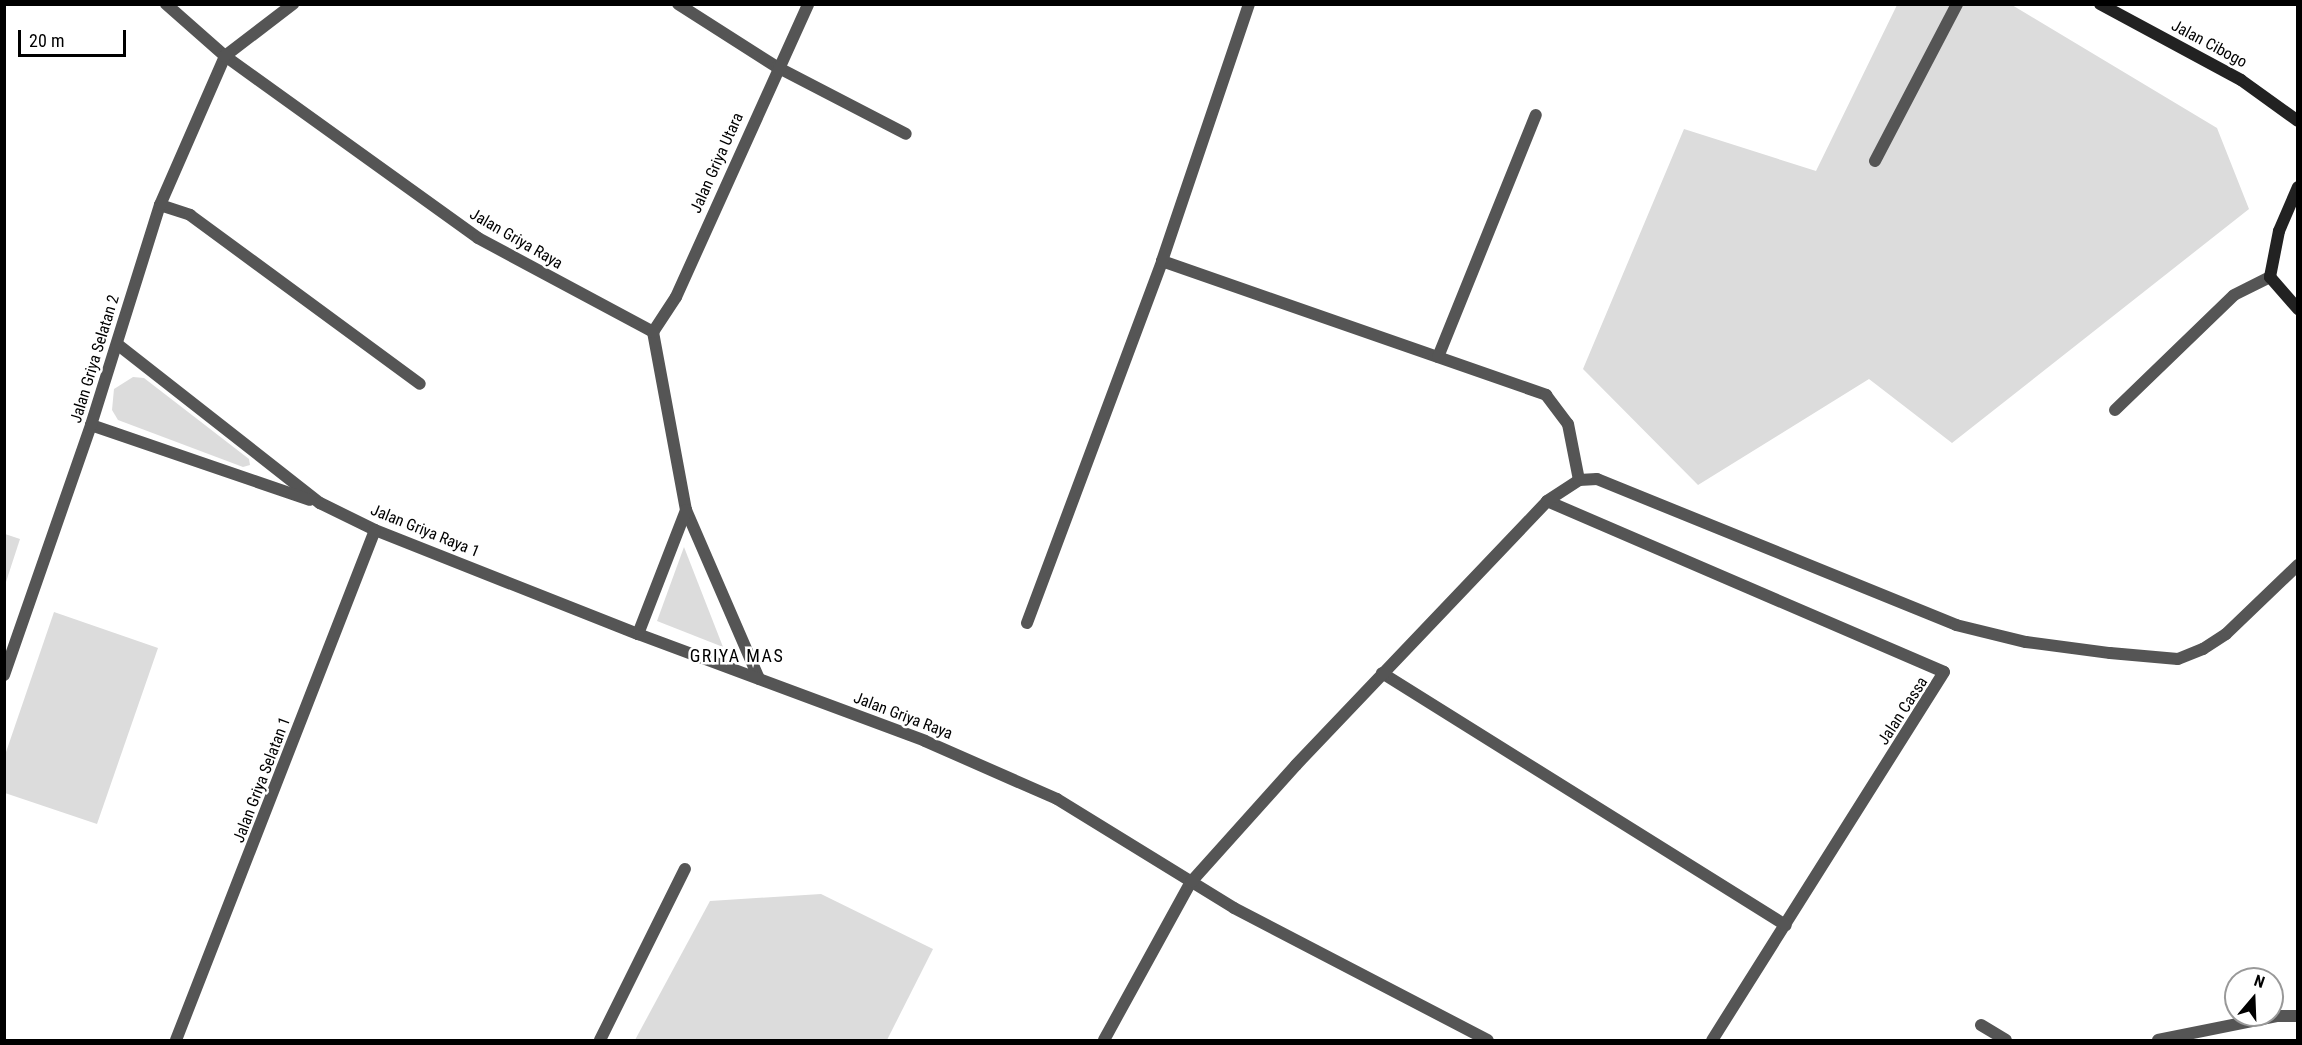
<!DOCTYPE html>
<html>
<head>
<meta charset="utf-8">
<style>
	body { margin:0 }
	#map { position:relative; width:2302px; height:1045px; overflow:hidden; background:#fff; font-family:"Roboto Condensed",sans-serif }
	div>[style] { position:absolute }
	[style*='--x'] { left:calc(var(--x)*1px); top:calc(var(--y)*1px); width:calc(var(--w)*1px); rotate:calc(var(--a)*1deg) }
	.green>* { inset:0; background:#dcdcdc }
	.lane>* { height:12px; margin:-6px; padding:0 6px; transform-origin:6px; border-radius:6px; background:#555 }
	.street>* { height:12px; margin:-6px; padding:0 6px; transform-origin:6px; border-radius:6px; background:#555 }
	.secondary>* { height:12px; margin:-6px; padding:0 6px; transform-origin:6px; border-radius:6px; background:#222 }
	span { translate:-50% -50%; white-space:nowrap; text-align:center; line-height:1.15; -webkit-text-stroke:5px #fff; paint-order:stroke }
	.street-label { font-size:16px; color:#000 }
	.neighbourhood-label { font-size:18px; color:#000; letter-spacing:1.5px }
	.frame { position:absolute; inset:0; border:6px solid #000; pointer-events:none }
	.north { position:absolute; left:2224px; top:967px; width:60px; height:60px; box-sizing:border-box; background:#fff; border:2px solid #999; border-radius:50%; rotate:19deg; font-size:16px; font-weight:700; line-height:24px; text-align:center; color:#000 }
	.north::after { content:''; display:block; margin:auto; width:21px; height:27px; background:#000; clip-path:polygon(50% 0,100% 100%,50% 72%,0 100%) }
	.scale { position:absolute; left:18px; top:30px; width:108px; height:27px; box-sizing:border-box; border:3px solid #000; border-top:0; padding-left:8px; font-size:18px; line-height:21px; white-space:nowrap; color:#000; -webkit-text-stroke:4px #fff; paint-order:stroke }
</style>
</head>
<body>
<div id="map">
	<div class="green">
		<i style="clip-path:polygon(1897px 5px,2012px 5px,2217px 128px,2249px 209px,1952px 443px,1869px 379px,1698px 485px,1583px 369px,1684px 129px,1816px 171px)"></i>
		<i style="clip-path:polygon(133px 377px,144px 378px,249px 459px,250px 465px,243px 467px,118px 420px,112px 410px,114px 389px)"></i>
		<i style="clip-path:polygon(5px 534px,20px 539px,5px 585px,4px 534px)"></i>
		<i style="clip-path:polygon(684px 547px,723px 647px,657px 621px)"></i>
		<i style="clip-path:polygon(54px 612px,158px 648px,97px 824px,5px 793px,5px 755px)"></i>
		<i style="clip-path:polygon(821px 894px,933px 949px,887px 1040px,635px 1040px,710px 901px)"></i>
	</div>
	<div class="lane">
		<i style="--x:1875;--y:161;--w:177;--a:-62.4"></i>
		<i style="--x:160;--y:205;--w:32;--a:18"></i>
		<i style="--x:190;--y:215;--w:285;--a:36.3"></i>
		<i style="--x:2115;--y:410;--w:165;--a:-44"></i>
		<i style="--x:2234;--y:295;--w:40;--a:-26.6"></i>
	</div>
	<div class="street">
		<i style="--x:166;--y:4;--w:79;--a:41.4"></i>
		<i style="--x:225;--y:56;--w:312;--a:35.7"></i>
		<i style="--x:478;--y:238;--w:199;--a:28.2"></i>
		<i style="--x:653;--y:332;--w:181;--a:79.5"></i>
		<i style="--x:686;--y:510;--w:184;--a:66.6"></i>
		<i style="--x:678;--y:4;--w:117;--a:32.5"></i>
		<i style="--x:777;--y:67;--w:145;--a:27.4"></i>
		<i style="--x:1162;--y:261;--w:407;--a:19.2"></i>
		<i style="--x:1546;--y:395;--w:36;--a:53"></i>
		<i style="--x:1568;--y:424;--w:57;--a:78.9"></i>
		<i style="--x:653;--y:332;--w:42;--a:-56.7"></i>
		<i style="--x:676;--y:297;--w:321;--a:-65.7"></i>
		<i style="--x:117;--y:344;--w:258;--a:38.1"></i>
		<i style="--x:320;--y:503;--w:61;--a:26.1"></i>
		<i style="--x:375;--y:530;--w:283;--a:21.6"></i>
		<i style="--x:638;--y:634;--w:306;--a:20.4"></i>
		<i style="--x:925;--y:741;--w:144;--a:23.7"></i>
		<i style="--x:1057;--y:799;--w:208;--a:31.6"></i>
		<i style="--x:1234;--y:908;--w:286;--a:27.5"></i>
		<i style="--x:1438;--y:357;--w:261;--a:-68"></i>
		<i style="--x:91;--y:425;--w:231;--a:18.9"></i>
		<i style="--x:1547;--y:501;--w:432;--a:23.3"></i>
		<i style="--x:1944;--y:672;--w:435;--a:122.2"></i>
		<i style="--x:1027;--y:623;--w:386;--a:-69.5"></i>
		<i style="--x:1162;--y:261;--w:271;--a:-71.3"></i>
		<i style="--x:638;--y:634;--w:133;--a:-68.8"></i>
		<i style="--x:1382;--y:673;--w:476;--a:32"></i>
		<i style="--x:4;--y:675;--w:265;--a:-70.8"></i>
		<i style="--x:91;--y:425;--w:231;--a:-72.6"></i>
		<i style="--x:160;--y:205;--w:163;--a:-66.4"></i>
		<i style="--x:225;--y:56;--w:86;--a:-37.4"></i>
		<i style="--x:1981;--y:1025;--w:29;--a:31"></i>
		<i style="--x:176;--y:1040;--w:547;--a:-68.68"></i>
		<i style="--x:600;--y:1040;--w:191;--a:-63.6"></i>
		<i style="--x:1104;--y:1040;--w:180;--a:-61.2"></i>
		<i style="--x:1191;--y:882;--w:157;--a:-48.1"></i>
		<i style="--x:1296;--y:765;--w:364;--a:-46.4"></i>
		<i style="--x:1547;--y:501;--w:38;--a:-33"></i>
		<i style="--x:1579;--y:480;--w:18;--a:-3"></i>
		<i style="--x:1597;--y:479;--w:388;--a:22.1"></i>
		<i style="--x:1956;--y:625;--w:72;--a:13.7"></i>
		<i style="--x:2026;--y:642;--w:85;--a:7.5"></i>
		<i style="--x:2110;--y:653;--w:68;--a:5"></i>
		<i style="--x:2178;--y:659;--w:27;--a:-22"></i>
		<i style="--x:2203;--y:649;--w:27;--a:-33"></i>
		<i style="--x:2226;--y:634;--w:100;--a:-43.8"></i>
		<i style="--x:2158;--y:1040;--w:121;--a:-11.4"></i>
		<i style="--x:2277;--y:1016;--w:21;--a:0"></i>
	</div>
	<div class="secondary">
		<i style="--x:2100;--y:4;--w:160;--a:28.3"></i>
		<i style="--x:2241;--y:80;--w:70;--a:35.7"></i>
		<i style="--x:2298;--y:187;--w:48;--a:113.4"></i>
		<i style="--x:2279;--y:231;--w:47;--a:101.1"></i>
		<i style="--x:2270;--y:277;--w:43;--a:48.8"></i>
	</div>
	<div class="street-label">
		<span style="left:2209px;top:44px;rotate:28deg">Jalan Cibogo</span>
		<span style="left:717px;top:163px;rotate:-66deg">Jalan Griya Utara</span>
		<span style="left:516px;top:239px;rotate:30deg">Jalan Griya Raya</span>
		<span style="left:95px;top:359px;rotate:-73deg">Jalan Griya Selatan 2</span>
		<span style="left:425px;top:531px;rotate:22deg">Jalan Griya Raya 1</span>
		<span style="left:1903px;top:711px;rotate:-57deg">Jalan Cassa</span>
		<span style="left:903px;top:716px;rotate:21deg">Jalan Griya Raya</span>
		<span style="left:262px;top:780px;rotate:-69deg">Jalan Griya Selatan 1</span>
	</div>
	<div class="neighbourhood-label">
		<span style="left:737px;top:656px">GRIYA MAS</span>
	</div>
	<div class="frame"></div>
	<div class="north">N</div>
	<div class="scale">20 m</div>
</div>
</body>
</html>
